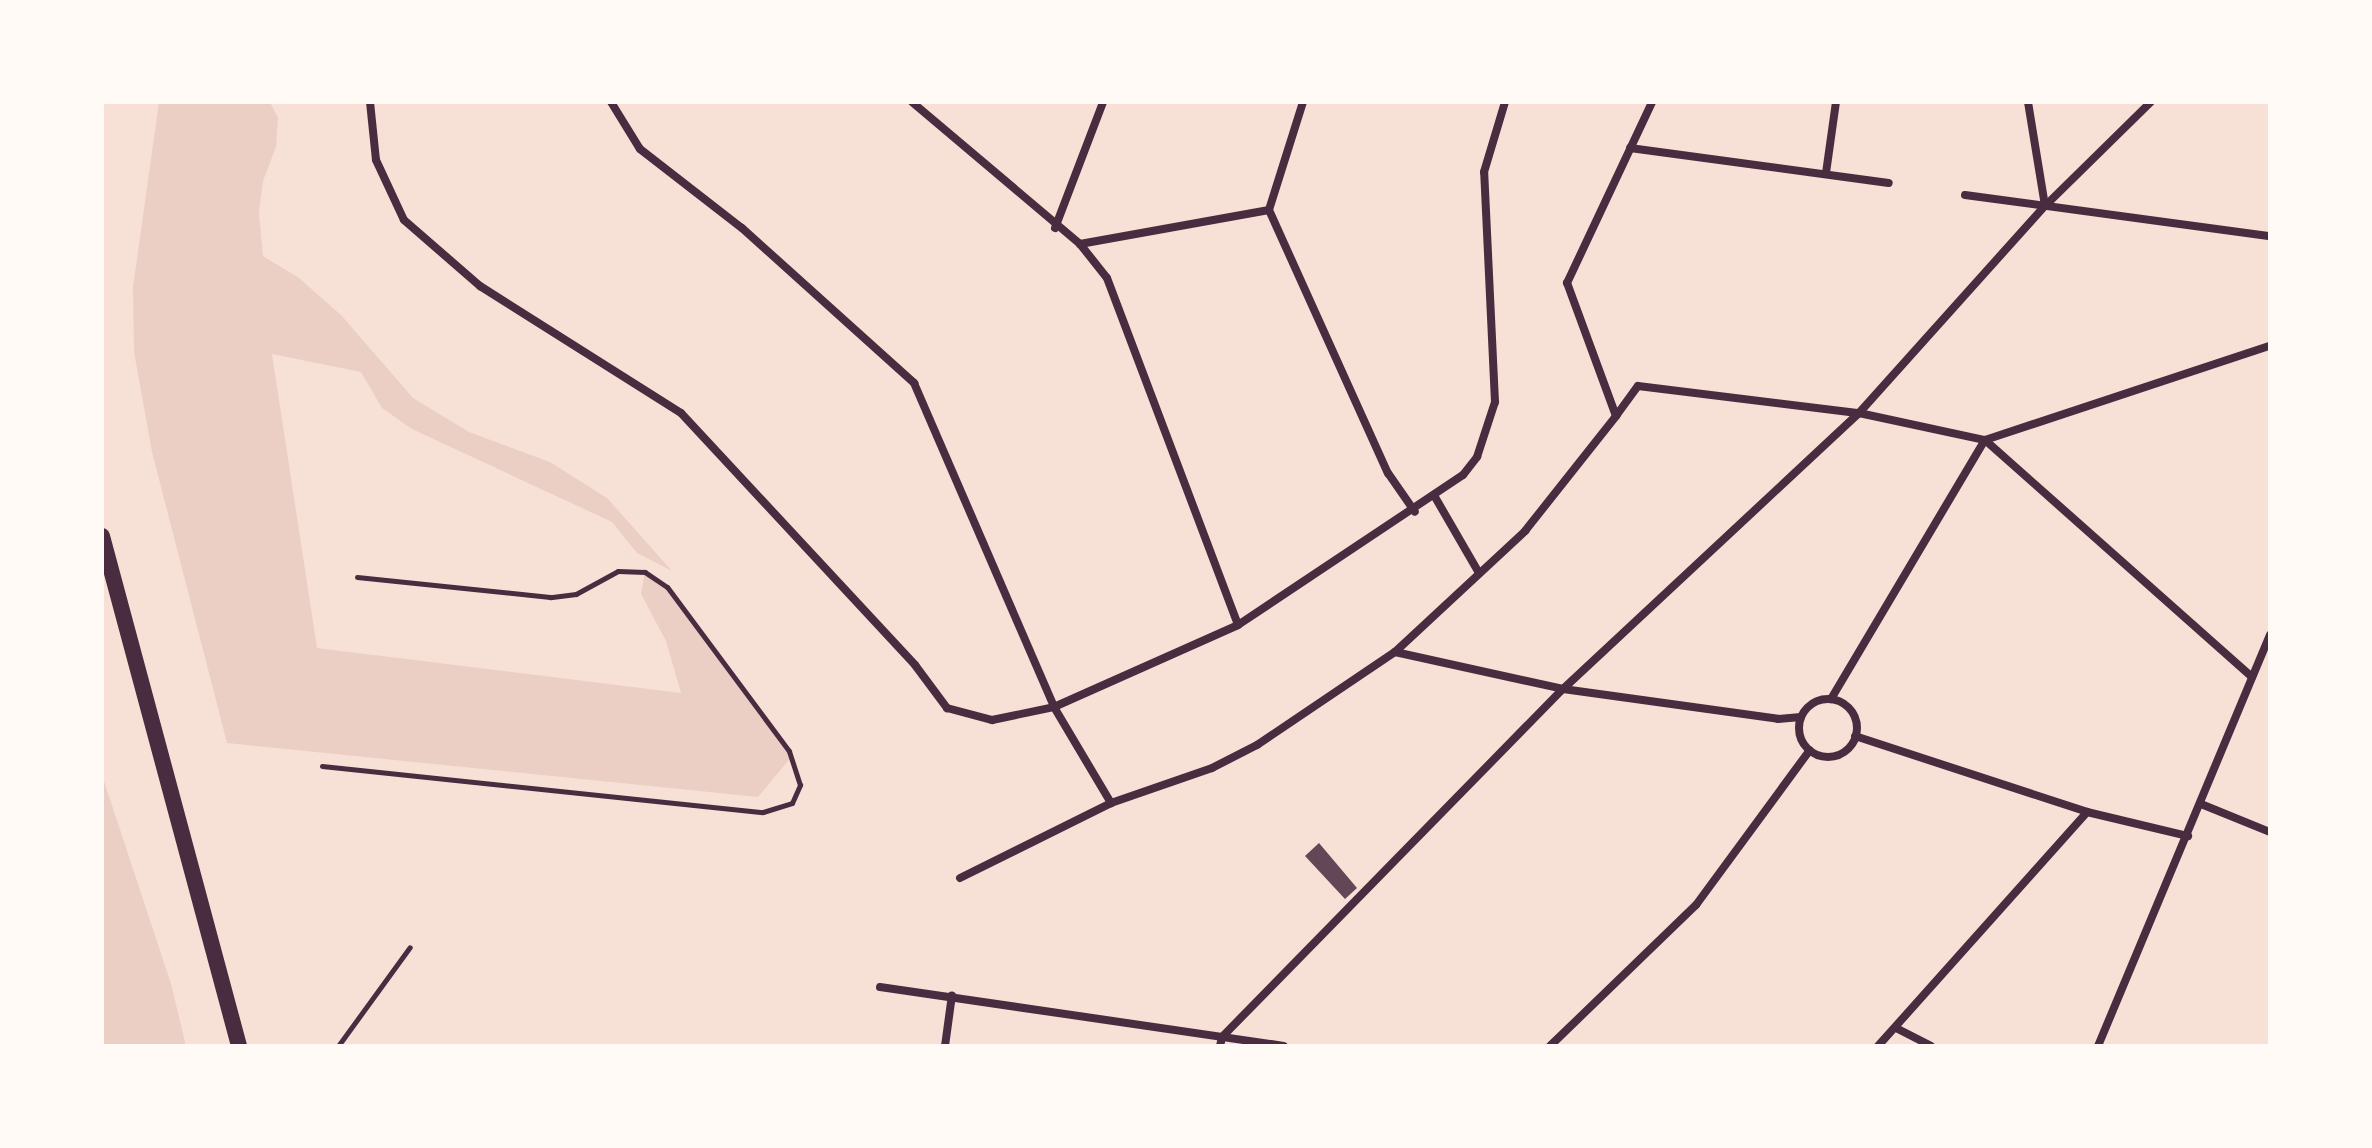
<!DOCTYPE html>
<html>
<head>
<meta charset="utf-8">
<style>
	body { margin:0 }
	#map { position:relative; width:2372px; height:1148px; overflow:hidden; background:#f7e1d7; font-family:"Sofia Sans Condensed",sans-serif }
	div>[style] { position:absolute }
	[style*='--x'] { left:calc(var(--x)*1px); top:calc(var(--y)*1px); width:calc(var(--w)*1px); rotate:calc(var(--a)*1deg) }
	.green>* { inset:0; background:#ebcfc5 }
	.building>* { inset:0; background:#644757 }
	.service>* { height:5px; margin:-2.5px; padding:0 2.5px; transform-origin:2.5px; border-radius:2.5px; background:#4a2c40 }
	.minor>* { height:8px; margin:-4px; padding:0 4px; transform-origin:4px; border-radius:4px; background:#4a2c40 }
	.minor>.ring { margin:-4px; padding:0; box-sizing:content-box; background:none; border:8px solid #4a2c40; border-radius:50% }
	.primary>* { height:16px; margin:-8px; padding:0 8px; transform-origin:8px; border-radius:8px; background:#4a2c40 }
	span { translate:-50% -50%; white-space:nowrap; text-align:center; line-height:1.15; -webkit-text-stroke:7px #fffaf5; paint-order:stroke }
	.frame { position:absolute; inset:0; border:104px solid #fffaf5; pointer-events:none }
</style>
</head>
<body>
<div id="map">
	<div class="green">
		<i style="clip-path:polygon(159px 102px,270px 102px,278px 118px,276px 147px,263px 181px,259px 213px,263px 256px,299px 278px,341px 315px,413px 398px,469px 432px,550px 462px,607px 498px,672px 571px,637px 553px,612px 522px,412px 429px,382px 408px,361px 372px,272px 354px,317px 648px,681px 693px,666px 641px,641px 594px,645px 572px,667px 587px,792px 756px,758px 797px,227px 743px,152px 452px,134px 352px,133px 287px)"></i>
		<i style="clip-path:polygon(102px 775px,171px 984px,186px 1046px,102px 1046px)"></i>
	</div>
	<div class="building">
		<i style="clip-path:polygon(1319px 843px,1357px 888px,1345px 899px,1305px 856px)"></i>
	</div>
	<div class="service">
		<i style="--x:322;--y:766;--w:443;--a:6"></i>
		<i style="--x:763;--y:812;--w:30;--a:-17"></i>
		<i style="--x:792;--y:803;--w:20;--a:-66"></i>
		<i style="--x:800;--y:785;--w:36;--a:-108"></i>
		<i style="--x:789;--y:751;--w:204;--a:-126.6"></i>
		<i style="--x:667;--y:587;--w:27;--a:-146"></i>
		<i style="--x:645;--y:572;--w:27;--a:-178"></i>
		<i style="--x:618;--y:571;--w:48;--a:151.3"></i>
		<i style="--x:576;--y:594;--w:26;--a:173"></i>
		<i style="--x:550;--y:597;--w:194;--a:-174.1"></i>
		<i style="--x:338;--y:1046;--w:122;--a:-54"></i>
	</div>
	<div class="minor">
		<i style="--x:370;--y:102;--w:58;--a:84.1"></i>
		<i style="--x:376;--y:160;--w:66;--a:65"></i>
		<i style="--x:404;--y:220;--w:101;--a:41"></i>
		<i style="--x:480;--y:286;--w:238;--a:32.3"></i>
		<i style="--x:681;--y:413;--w:344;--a:47.1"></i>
		<i style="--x:915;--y:665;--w:54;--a:53.3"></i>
		<i style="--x:947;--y:708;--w:47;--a:14.9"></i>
		<i style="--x:992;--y:720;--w:63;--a:-11.8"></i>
		<i style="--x:1054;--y:707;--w:201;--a:-24"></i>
		<i style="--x:1238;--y:625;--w:270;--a:-33.7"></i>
		<i style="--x:1463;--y:475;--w:23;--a:-52"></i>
		<i style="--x:1477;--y:457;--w:58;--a:-71.9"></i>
		<i style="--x:1495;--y:402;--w:230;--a:-92.7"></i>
		<i style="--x:1484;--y:172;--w:73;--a:-73.3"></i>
		<i style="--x:611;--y:102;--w:55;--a:58.3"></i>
		<i style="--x:640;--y:149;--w:129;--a:37.8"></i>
		<i style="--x:742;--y:228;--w:232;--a:42"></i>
		<i style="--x:914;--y:383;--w:353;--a:66.6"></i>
		<i style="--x:1054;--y:707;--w:112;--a:59.3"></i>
		<i style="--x:912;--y:102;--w:220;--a:40.2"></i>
		<i style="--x:1080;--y:244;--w:43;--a:51.5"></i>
		<i style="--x:1107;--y:278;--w:371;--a:69.3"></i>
		<i style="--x:1303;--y:102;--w:113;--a:107.5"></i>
		<i style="--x:1269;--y:210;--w:289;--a:65.7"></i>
		<i style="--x:1388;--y:473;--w:47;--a:55.3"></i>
		<i style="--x:2028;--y:102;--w:105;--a:80.7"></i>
		<i style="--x:1630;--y:148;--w:261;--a:7.7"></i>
		<i style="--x:1826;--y:173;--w:72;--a:-82"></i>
		<i style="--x:1965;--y:195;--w:308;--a:7.7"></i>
		<i style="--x:1055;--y:228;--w:135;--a:-69.1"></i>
		<i style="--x:1080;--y:244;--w:192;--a:-10.2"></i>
		<i style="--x:1616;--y:416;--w:37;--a:-54"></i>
		<i style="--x:1638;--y:386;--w:223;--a:7"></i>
		<i style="--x:1859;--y:413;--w:129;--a:12.1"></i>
		<i style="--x:1985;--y:440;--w:357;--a:41.6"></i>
		<i style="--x:1435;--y:497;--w:88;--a:59.9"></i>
		<i style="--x:1395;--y:652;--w:172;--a:12.4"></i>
		<i style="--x:1563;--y:689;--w:217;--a:7.9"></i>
		<i style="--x:1778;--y:719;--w:23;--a:-5"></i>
		<i style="--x:1831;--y:699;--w:301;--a:-59.3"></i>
		<i style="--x:1985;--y:440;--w:300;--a:-18.3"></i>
		<i class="ring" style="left:1799px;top:699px;width:50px;height:50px"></i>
		<i style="--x:1855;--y:736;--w:244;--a:18.1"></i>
		<i style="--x:2087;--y:812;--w:104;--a:13.4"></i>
		<i style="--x:2201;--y:804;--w:74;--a:22.1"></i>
		<i style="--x:960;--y:878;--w:169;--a:-26.4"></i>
		<i style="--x:1111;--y:803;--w:107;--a:-19.1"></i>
		<i style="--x:1212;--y:768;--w:51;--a:-27.1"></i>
		<i style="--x:1257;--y:745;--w:166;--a:-34"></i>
		<i style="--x:1395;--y:652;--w:178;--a:-42.9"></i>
		<i style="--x:1525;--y:531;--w:147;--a:-51.6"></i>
		<i style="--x:1616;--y:416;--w:142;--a:-110.2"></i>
		<i style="--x:1567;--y:283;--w:200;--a:-64.8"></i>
		<i style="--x:880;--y:987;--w:408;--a:8.3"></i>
		<i style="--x:1896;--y:1028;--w:39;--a:27"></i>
		<i style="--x:945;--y:1046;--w:51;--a:-82.2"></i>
		<i style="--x:1220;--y:1046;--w:9;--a:-77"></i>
		<i style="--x:1222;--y:1037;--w:487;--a:-45.6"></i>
		<i style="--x:1563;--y:689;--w:405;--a:-43"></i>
		<i style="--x:1859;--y:413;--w:278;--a:-48.1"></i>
		<i style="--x:2045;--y:206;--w:148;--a:-44.5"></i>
		<i style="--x:1550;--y:1046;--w:203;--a:-44"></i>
		<i style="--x:1696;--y:905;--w:192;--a:-53.7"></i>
		<i style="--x:1878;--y:1046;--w:314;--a:-48.2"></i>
		<i style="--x:2098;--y:1046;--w:446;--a:-67.3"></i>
	</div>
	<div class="primary">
		<i style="--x:102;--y:536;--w:528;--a:74.96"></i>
	</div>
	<div class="frame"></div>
</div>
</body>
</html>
